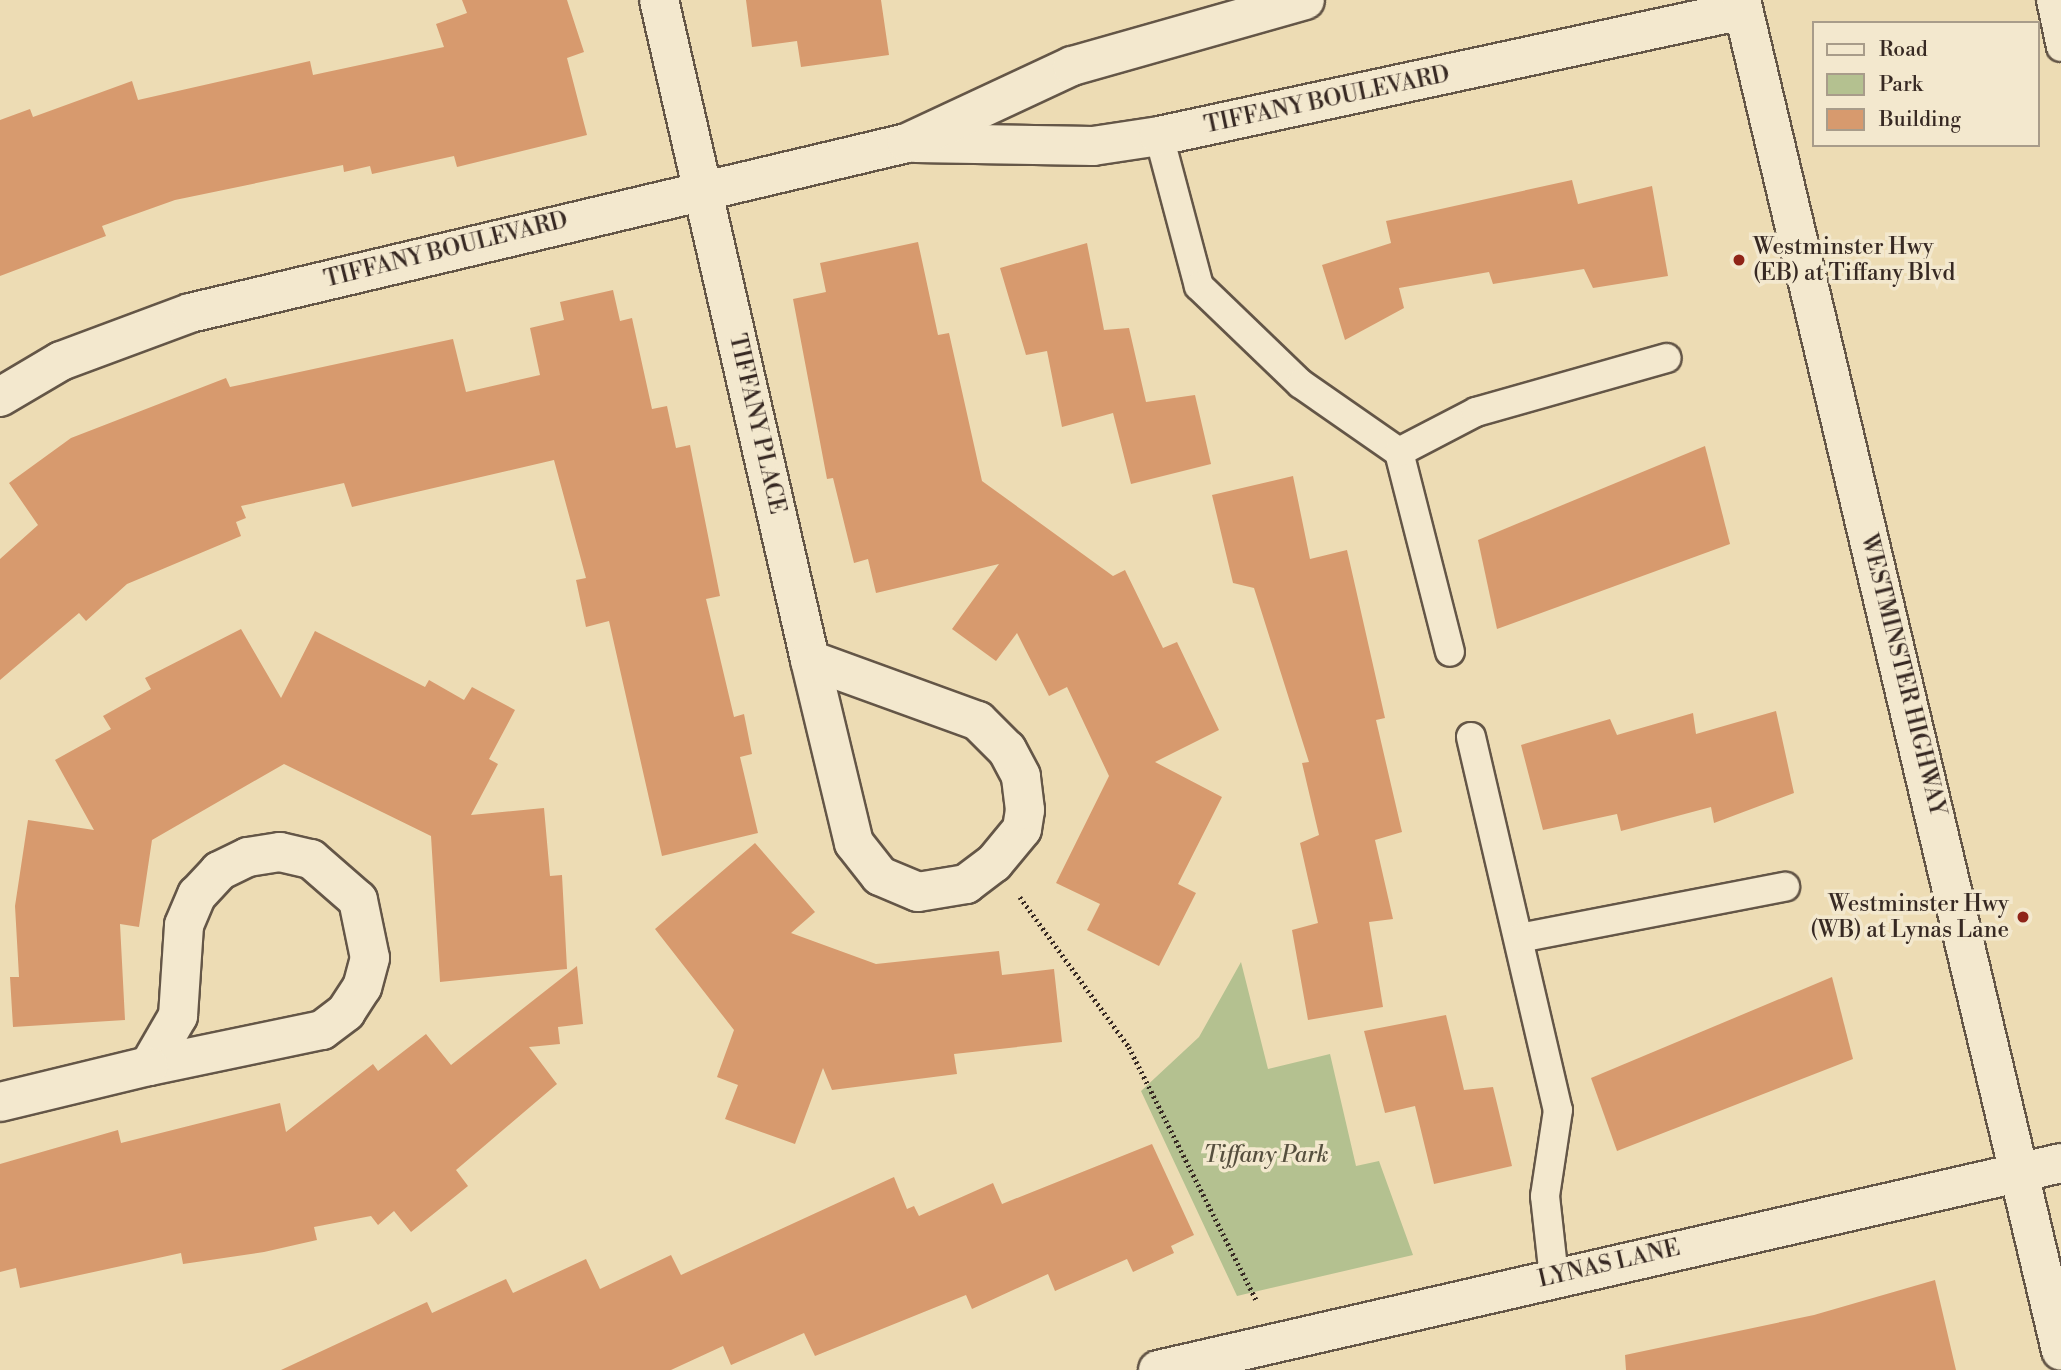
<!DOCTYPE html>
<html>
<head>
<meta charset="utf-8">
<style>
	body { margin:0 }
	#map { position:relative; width:2061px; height:1370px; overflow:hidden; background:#eddcb4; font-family:"Libre Bodoni",serif }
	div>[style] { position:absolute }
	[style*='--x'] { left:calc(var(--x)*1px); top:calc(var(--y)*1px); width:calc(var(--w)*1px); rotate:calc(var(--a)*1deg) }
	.green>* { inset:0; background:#b4c190 }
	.building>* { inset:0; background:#d79a6e }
	.path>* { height:4.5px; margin-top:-2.25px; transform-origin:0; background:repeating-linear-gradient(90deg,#372923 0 2px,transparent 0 5.5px) }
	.roads { filter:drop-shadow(2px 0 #645647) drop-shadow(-2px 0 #645647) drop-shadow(0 2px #645647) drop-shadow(0 -2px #645647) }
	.service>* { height:28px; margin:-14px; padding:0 14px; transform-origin:14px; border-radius:14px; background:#f3e8ce }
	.minor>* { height:38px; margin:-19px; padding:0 19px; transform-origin:19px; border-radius:19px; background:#f3e8ce }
	.secondary>* { height:38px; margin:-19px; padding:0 19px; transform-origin:19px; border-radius:19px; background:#f3e8ce }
	.dots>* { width:19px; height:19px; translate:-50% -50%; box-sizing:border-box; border:4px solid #f3e8ce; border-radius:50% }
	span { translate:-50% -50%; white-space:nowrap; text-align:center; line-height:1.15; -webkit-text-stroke:7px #f3e8ce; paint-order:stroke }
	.street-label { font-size:23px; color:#372923 }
	.poi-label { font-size:23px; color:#372923 }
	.left { translate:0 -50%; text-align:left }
	.right { translate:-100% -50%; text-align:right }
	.park-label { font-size:23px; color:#564f3e; font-style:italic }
	.legend { position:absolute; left:1812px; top:21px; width:228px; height:126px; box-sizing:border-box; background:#f3e8ce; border:2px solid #a89c8a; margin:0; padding:9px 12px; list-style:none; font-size:21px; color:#372923 }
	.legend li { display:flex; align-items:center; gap:14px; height:35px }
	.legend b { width:35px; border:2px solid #a89c8a }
</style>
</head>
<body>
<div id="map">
	<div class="green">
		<i style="clip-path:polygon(1241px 962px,1268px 1069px,1330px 1054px,1356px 1166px,1379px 1161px,1413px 1255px,1237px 1296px,1141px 1091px,1199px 1037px)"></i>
	</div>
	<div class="building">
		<i style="clip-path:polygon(462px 0,567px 0,584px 52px,567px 58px,587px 135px,457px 167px,454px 156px,372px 174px,370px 166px,344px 172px,343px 165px,175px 200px,102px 226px,106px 236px,0 276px,0 120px,30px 109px,33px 117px,132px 81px,138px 100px,310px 61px,313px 75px,444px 47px,436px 24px,467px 13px)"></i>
		<i style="clip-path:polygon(746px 0,881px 0,889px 55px,801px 67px,797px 41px,752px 47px)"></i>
		<i style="clip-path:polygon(1572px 180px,1578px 204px,1652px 186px,1668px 276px,1593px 288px,1584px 269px,1493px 284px,1489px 272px,1399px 288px,1404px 308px,1345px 340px,1322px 265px,1391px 243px,1386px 221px)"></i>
		<i style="clip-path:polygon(918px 242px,938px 335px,949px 333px,982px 481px,1113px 576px,1125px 570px,1163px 648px,1177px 642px,1219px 730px,1155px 762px,1222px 797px,1178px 884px,1196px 893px,1159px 966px,1087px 930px,1100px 904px,1056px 883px,1109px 776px,1067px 687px,1049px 696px,1017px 633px,996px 661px,952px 629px,999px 564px,876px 593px,868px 559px,854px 563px,833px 478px,827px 479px,793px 299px,826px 292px,820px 263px)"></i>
		<i style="clip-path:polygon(1087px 243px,1104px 330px,1129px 328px,1146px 402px,1195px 395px,1211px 464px,1131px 484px,1113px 413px,1062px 427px,1047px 351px,1026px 355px,1000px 268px)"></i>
		<i style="clip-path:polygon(613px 290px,620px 321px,632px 318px,652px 409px,667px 406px,676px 448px,690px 445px,720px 596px,706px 599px,734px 717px,744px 714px,752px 754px,740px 757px,758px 833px,662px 856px,609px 621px,586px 627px,576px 580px,586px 578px,554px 460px,352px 507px,344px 483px,241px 506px,246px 518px,236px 522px,241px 536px,127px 584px,86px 621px,79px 613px,0 680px,0 559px,38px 525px,9px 483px,71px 438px,226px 378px,230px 387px,453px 339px,466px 392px,540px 375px,530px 328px,564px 320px,560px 302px)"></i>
		<i style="clip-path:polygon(1705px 446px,1730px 544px,1497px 629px,1478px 540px)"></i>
		<i style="clip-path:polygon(1293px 476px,1310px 559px,1347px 550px,1385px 718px,1376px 720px,1402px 832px,1375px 840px,1393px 919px,1369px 922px,1383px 1007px,1308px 1020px,1292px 930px,1318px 923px,1300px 843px,1319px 835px,1302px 763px,1309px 762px,1254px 588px,1233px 583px,1212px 495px)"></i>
		<i style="clip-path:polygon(241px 629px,281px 698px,315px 631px,425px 687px,429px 680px,464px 700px,472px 687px,515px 710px,489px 759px,498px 764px,471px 815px,544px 808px,550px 876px,562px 875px,567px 969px,440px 982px,431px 836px,284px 764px,152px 840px,139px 927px,120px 924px,125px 1020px,13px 1027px,10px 977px,19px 977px,15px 906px,28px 820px,94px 830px,55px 760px,111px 729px,103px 716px,151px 689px,145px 678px)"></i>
		<i style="clip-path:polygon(1776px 711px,1794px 793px,1714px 823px,1711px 807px,1621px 831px,1617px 814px,1543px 830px,1521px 745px,1610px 719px,1617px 735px,1693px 713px,1696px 734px)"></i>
		<i style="clip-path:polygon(755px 843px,815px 912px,791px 933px,876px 964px,999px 951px,1002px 975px,1054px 969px,1062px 1042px,954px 1054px,957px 1074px,832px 1090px,823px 1068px,795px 1144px,725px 1119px,738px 1085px,717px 1077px,734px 1030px,655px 929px)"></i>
		<i style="clip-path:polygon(577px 966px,583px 1024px,558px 1027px,560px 1044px,529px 1047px,557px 1084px,456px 1170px,468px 1186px,411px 1232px,394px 1211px,378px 1225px,371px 1216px,314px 1227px,317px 1240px,264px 1252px,183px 1264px,181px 1253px,20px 1288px,16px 1268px,0 1272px,0 1164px,118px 1130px,121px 1143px,280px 1103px,286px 1132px,373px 1064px,378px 1071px,426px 1034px,451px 1065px)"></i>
		<i style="clip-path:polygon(1832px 977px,1853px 1059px,1617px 1151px,1591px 1078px)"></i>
		<i style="clip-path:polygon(1446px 1015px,1464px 1090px,1493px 1087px,1512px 1166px,1434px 1184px,1415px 1106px,1385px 1113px,1364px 1031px)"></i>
		<i style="clip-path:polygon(1152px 1144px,1194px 1235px,1171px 1246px,1174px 1253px,1133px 1272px,1127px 1259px,1055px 1291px,1048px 1274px,972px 1309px,966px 1295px,815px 1356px,804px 1333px,731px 1365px,723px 1346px,671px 1370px,281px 1370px,427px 1302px,432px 1313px,506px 1279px,513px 1293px,586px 1259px,600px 1289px,671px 1255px,681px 1275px,894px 1177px,907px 1209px,914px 1206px,919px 1216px,993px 1183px,1002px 1204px)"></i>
		<i style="clip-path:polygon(1935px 1280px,1956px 1370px,1626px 1370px,1625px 1355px,1814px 1315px)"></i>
	</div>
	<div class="path">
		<i style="--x:1020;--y:897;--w:185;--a:54"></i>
		<i style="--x:1129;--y:1047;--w:285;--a:63.3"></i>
	</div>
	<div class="roads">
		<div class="service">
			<i style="--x:2051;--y:0;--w:48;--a:78"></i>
			<i style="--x:1159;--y:136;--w:155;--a:75.1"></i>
			<i style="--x:1199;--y:286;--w:141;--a:43.9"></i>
			<i style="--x:1301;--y:384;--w:119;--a:34.8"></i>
			<i style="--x:1399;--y:452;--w:206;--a:75.7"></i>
			<i style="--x:1399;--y:452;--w:87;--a:-27.5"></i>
			<i style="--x:1476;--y:412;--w:198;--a:-15.8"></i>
			<i style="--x:1471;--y:737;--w:383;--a:76.9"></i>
			<i style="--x:1558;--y:1110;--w:87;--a:98.6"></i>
			<i style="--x:1545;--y:1196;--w:81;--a:83.7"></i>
			<i style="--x:1519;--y:938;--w:271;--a:-10.9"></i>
		</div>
		<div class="minor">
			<i style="--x:659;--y:0;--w:677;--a:77.11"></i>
			<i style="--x:810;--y:660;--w:188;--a:76.5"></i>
			<i style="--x:854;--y:843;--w:42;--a:51.8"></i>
			<i style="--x:880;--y:876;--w:41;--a:22.8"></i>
			<i style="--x:918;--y:892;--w:49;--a:-9.5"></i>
			<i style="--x:966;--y:884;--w:35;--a:-37"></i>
			<i style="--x:994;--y:863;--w:44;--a:-50.5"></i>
			<i style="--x:1022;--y:829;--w:19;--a:-81"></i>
			<i style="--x:1025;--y:810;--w:34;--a:-97"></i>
			<i style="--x:1021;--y:776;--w:30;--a:-118"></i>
			<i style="--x:1007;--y:750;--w:41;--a:-135"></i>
			<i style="--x:978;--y:721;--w:179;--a:-160"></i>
			<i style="--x:916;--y:143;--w:177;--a:1"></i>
			<i style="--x:1093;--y:146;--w:67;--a:-8.6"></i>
			<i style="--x:1159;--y:136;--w:597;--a:-12.18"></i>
			<i style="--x:0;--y:397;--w:71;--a:-30.5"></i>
			<i style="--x:61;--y:361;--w:138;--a:-20.4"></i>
			<i style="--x:190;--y:313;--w:737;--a:-13.34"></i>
			<i style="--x:907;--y:143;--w:182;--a:-25"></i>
			<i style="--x:1072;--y:66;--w:242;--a:-15.8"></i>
			<i style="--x:280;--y:852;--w:32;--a:13"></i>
			<i style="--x:311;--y:859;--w:62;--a:41.1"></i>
			<i style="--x:358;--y:900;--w:59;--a:78.3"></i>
			<i style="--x:370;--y:958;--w:30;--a:105"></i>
			<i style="--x:362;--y:987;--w:30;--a:123"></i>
			<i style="--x:346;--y:1012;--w:30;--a:143"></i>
			<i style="--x:322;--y:1030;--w:177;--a:168.2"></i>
			<i style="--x:149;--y:1066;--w:58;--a:-59.9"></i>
			<i style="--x:178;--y:1016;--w:91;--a:-86.2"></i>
			<i style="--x:184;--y:925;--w:33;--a:-67"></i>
			<i style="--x:197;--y:895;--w:33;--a:-47"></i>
			<i style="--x:219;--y:871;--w:32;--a:-26"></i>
			<i style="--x:248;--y:857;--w:32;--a:-9"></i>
			<i style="--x:0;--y:1102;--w:153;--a:-13.6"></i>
			<i style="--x:1158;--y:1370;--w:926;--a:-12.91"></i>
		</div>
		<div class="secondary">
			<i style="--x:1741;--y:0;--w:1388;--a:76.67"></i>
		</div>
	</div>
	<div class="dots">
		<i style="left:1739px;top:260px;background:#8f2418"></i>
		<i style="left:2023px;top:917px;background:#8f2418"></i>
	</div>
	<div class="street-label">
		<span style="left:1327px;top:100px;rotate:-12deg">TIFFANY BOULEVARD</span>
		<span style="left:446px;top:250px;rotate:-14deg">TIFFANY BOULEVARD</span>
		<span style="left:757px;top:424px;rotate:77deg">TIFFANY PLACE</span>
		<span style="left:1903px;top:675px;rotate:76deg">WESTMINSTER HIGHWAY</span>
		<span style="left:1609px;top:1264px;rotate:-13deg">LYNAS LANE</span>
	</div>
	<div class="poi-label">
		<span class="left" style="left:1753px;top:260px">Westminster Hwy<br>(EB) at Tiffany Blvd</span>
		<span class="right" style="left:2009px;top:917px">Westminster Hwy<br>(WB) at Lynas Lane</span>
	</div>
	<div class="park-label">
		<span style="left:1266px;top:1155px">Tiffany Park</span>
	</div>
	<ul class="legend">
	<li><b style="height:9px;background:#f3e8ce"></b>Road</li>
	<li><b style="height:19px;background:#b4c190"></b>Park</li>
	<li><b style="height:19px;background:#d79a6e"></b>Building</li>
	</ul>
</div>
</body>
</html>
